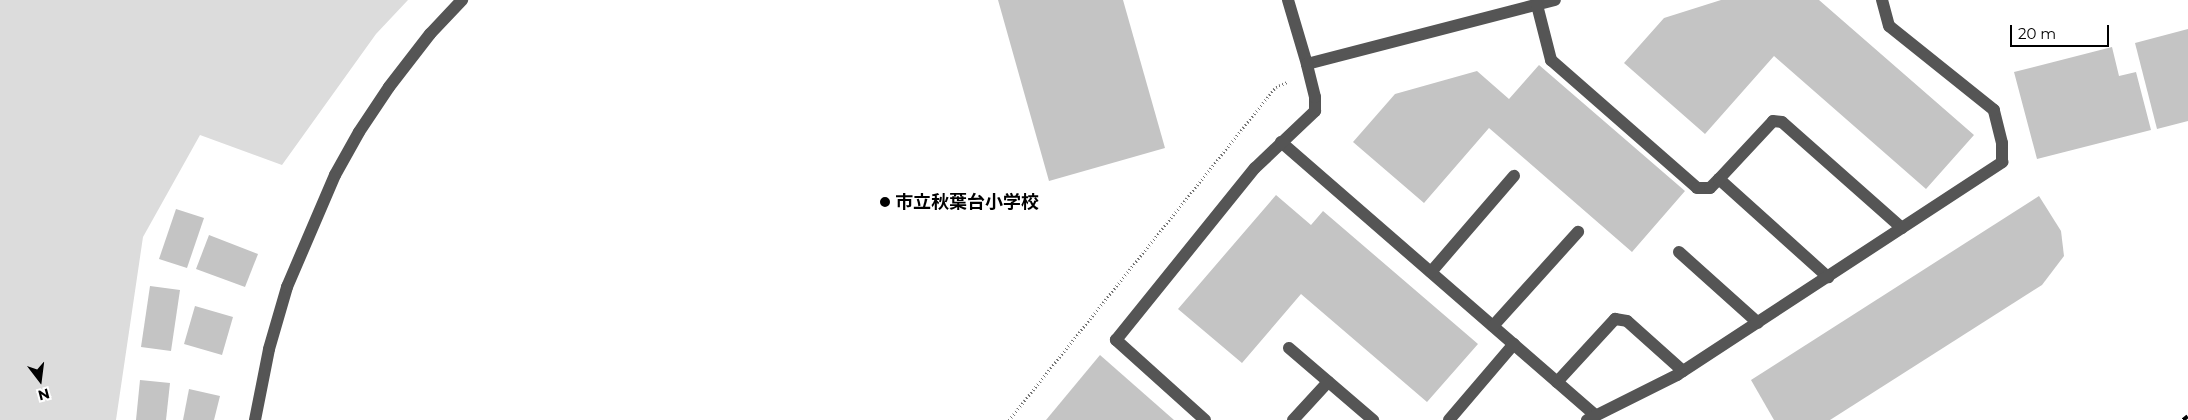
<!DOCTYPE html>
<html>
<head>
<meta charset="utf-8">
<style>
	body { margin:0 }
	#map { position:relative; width:2188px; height:420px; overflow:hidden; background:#fff; font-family:Montserrat,"Noto Sans JP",sans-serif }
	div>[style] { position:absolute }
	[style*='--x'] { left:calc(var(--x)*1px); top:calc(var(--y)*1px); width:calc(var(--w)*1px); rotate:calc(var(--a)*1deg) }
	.green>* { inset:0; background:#dcdcdc }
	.building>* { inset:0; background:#c4c4c4 }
	.path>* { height:3px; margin-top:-1.5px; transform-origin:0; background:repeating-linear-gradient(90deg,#777 0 1px,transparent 0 3.5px) }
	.minor>* { height:12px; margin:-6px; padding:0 6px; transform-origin:6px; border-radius:6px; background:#555 }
	.rail>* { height:4px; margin-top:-2px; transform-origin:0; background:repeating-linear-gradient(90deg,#000 0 8px,transparent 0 10.5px) }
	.dots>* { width:14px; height:14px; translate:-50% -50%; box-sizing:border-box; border:2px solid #fff; border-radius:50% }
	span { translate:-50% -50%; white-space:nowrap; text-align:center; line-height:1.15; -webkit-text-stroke:4.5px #fff; paint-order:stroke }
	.poi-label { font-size:18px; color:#000; font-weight:700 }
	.left { translate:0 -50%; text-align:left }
	.north { position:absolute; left:15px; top:355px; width:50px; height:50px; -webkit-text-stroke:4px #fff; paint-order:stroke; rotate:165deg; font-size:14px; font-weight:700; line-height:20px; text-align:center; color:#000 }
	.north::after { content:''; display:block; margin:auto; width:18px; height:22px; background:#000; clip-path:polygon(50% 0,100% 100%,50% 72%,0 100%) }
	.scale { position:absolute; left:2010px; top:25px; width:99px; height:22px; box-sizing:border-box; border:2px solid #000; border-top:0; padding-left:6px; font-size:15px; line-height:18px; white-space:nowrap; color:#000; -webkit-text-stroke:4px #fff; paint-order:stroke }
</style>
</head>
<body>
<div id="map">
	<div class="green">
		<i style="clip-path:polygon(0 0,408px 0,376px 34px,282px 165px,200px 135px,143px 237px,116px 420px,0 420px)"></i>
	</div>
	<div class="building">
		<i style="clip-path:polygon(998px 0,1123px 0,1165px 148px,1049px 181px)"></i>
		<i style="clip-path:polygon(1721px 0,1819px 0,1974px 135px,1926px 189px,1774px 56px,1705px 134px,1624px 63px,1664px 18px)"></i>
		<i style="clip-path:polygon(2188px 29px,2188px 121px,2157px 129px,2135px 43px)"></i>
		<i style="clip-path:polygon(2112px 47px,2119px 76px,2136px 72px,2151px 130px,2037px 159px,2014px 72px)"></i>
		<i style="clip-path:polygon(1539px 65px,1685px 191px,1632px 252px,1489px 128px,1424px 203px,1353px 142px,1395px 94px,1477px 71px,1509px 99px)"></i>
		<i style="clip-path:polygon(1276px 195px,1311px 225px,1323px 211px,1478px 344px,1427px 402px,1301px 294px,1242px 363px,1178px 309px)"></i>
		<i style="clip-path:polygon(2039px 196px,2061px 231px,2064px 256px,2042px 285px,1830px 420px,1774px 420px,1751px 380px)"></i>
		<i style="clip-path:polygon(176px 209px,204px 218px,187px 268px,159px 259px)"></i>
		<i style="clip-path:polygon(209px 235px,258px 254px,245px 287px,196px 269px)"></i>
		<i style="clip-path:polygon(150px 286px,180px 290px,171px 351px,141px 347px)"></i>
		<i style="clip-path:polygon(195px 306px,233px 317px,222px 355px,184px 344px)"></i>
		<i style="clip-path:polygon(1100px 355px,1174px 420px,1046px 420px)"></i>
		<i style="clip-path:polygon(140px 380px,170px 383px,166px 420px,136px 420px)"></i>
		<i style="clip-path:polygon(189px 389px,220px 396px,214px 420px,183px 420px)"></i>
	</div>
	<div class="path">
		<i style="--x:1009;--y:420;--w:427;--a:-51.3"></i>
		<i style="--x:1276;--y:87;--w:12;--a:-24"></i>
	</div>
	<div class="minor">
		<i style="--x:1288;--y:0;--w:67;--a:73.5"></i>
		<i style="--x:1307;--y:64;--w:256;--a:-14.5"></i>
		<i style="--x:1537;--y:5;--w:57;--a:75.7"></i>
		<i style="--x:1551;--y:60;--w:194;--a:41.2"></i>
		<i style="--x:1697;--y:188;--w:13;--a:0"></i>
		<i style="--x:1710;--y:188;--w:13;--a:-45"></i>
		<i style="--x:1719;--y:179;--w:147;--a:42"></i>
		<i style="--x:1281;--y:142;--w:417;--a:41"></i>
		<i style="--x:1719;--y:179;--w:79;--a:-47"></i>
		<i style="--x:1773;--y:121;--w:9;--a:6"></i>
		<i style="--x:1782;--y:122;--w:160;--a:41.5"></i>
		<i style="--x:1679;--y:252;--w:106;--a:41.9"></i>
		<i style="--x:1431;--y:272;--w:127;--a:-49.2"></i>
		<i style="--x:1493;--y:326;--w:127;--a:-47.9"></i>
		<i style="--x:1289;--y:348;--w:111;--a:40.6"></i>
		<i style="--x:1557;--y:382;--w:86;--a:-47.4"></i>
		<i style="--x:1615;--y:319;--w:12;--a:9"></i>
		<i style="--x:1627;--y:321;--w:75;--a:41.8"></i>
		<i style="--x:255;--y:420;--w:72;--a:-78.8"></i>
		<i style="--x:269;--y:349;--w:65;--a:-73.8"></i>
		<i style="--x:287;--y:287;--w:122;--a:-66.8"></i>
		<i style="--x:335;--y:175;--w:49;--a:-60.8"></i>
		<i style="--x:359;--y:132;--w:54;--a:-56.3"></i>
		<i style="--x:389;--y:87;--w:67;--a:-52.3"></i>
		<i style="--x:430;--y:34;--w:47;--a:-46.7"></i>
		<i style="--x:1205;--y:420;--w:120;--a:-138"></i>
		<i style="--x:1116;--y:340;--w:221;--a:-51.1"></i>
		<i style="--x:1255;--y:168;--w:83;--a:-43.5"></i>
		<i style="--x:1315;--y:111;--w:14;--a:-90"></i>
		<i style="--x:1315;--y:97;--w:34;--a:-104"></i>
		<i style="--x:1293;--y:420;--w:52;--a:-47.4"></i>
		<i style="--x:1449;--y:420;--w:100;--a:-49.5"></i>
		<i style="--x:1587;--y:420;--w:101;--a:-26.6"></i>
		<i style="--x:1677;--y:375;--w:389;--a:-33.2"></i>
		<i style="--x:2002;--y:162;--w:19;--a:-90"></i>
		<i style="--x:2002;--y:143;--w:34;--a:-104"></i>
		<i style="--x:1994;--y:110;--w:134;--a:-141.3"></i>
		<i style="--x:1889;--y:26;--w:27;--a:-105"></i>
	</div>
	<div class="rail">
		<i style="--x:2183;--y:420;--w:6;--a:-39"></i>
	</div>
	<div class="dots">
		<i style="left:885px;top:202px;background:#000"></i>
	</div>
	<div class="poi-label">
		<span class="left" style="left:895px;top:202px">市立秋葉台小学校</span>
	</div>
	<div class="north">N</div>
	<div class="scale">20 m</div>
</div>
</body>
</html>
